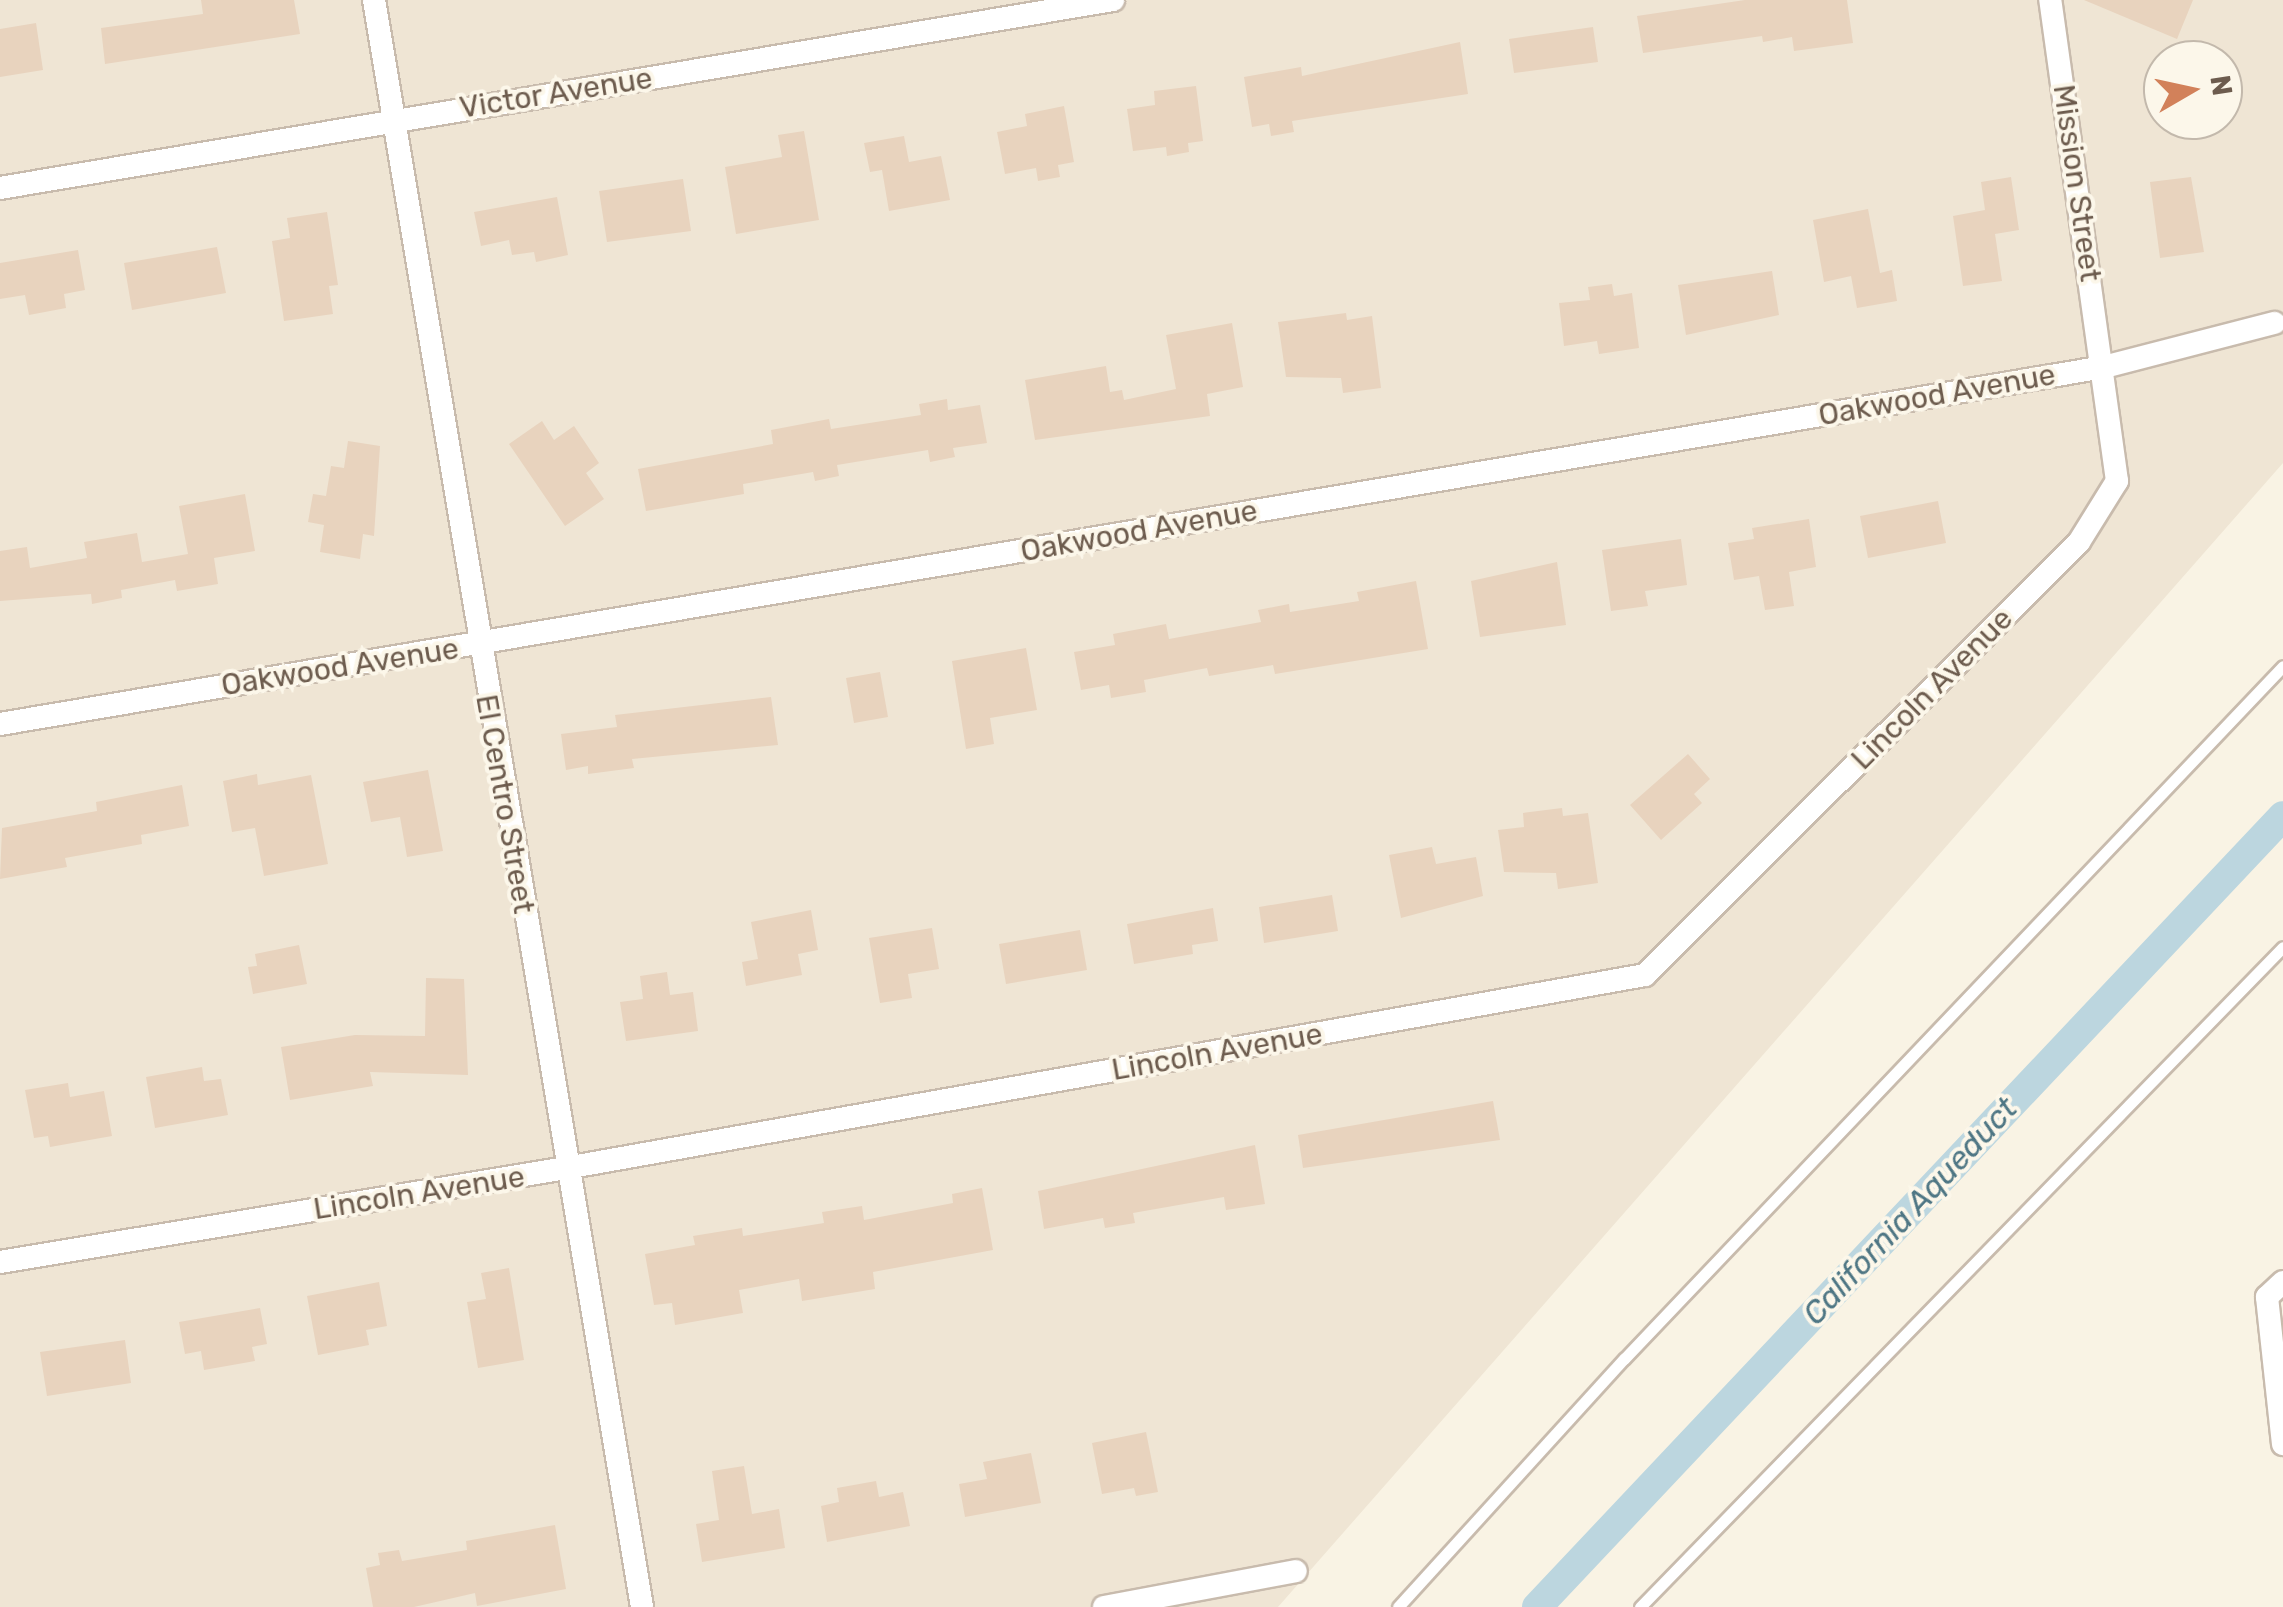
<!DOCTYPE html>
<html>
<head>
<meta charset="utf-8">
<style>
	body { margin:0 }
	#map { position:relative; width:2283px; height:1607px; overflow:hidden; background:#f9f3e4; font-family:Rubik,sans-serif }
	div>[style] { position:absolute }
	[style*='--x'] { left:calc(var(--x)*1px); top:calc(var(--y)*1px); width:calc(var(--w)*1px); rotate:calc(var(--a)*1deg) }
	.residential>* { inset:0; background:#efe5d4 }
	.canal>* { height:30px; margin:-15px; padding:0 15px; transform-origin:15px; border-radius:15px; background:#bcd6df }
	.building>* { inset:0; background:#e8d3be }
	.roads { filter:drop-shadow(2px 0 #c8bbad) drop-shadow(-2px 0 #c8bbad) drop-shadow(0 2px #c8bbad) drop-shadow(0 -2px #c8bbad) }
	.service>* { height:11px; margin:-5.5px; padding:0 5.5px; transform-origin:5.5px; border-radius:5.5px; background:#fff }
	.minor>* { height:22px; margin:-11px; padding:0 11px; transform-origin:11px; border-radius:11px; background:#fff }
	span { translate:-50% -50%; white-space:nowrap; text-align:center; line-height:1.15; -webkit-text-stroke:8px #fcf7ea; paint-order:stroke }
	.street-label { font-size:30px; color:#6d5c4e }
	.water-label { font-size:32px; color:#4e7684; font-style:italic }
	.north { position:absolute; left:2143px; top:40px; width:100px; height:100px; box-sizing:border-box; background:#fcf7ea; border:2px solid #c3b9ac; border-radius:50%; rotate:81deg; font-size:28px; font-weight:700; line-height:40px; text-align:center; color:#6d5c4e }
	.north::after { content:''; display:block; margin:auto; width:35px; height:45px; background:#d2815a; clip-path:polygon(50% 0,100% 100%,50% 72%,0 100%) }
</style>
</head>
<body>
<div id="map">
	<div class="residential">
		<i style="clip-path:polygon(evenodd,0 0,2283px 0,2283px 463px,1278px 1607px,0 1607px,0 0,2163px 60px,2223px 60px,2223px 120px,2163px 120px,2163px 60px)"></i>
	</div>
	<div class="canal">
		<i style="--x:1537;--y:1607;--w:1087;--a:-46.68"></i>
	</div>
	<div class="building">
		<i style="clip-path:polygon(201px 0,294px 0,300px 34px,105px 64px,101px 28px,203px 14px)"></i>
		<i style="clip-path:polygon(1745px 0,1847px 0,1853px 43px,1794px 51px,1792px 37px,1763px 42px,1762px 36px,1643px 53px,1637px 16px)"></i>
		<i style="clip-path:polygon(2084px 0,2193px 0,2177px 39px)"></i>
		<i style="clip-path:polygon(36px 23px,43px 70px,0 77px,0 29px)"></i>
		<i style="clip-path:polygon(1593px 27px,1598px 62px,1514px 73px,1509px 39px)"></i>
		<i style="clip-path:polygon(1460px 42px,1468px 94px,1292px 121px,1294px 132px,1271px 136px,1269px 124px,1252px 127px,1244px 77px,1301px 67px,1302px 76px)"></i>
		<i style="clip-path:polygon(1196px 86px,1203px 141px,1188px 143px,1189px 152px,1167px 156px,1166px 147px,1133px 151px,1127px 109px,1155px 105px,1154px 91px)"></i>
		<i style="clip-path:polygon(1064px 106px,1074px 162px,1058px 165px,1060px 177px,1038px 181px,1036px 168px,1005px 174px,997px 132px,1027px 126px,1025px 114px)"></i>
		<i style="clip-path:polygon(804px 131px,819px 220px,736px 234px,725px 167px,782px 157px,778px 135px)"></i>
		<i style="clip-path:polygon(904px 136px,909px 162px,941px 156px,950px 200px,889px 211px,882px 170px,870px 172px,864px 143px)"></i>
		<i style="clip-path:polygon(2011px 177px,2019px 230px,1995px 234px,2002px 281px,1963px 286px,1953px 216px,1985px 210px,1981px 182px)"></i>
		<i style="clip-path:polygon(2191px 177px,2204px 252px,2160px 258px,2150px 182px)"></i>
		<i style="clip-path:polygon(683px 179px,691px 231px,607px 242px,599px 191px)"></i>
		<i style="clip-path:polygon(557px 197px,568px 255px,536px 262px,534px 252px,512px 255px,509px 240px,481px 246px,474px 212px)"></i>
		<i style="clip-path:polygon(1868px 209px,1880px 273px,1892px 270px,1897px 301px,1857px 308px,1851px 276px,1824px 282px,1813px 220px)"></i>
		<i style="clip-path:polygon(327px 212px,338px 285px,329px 286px,333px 314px,284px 321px,272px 241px,290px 238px,287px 218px)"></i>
		<i style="clip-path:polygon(217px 247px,226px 293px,132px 310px,124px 263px)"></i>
		<i style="clip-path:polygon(78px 250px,85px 290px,64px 294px,66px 308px,29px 315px,25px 295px,0 299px,0 263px)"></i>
		<i style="clip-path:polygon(1772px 271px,1779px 315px,1686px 335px,1678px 285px)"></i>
		<i style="clip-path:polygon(1612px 284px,1614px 296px,1632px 293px,1639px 348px,1599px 354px,1597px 341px,1564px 346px,1559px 303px,1590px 300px,1588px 287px)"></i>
		<i style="clip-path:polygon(1346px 313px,1347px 320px,1372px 316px,1381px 388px,1343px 393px,1341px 378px,1286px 377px,1278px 322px)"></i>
		<i style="clip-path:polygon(1232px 323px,1243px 387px,1207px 394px,1210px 416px,1035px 440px,1025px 380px,1106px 366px,1110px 392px,1122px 390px,1124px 400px,1176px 389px,1166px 335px)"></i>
		<i style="clip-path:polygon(947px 399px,948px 410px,980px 405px,987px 443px,953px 448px,955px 457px,930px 462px,928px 450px,837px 465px,839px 476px,815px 481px,813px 472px,743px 484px,744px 494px,646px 511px,638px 469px,773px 444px,771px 430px,829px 419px,831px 429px,921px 415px,919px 404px)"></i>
		<i style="clip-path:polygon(542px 421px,554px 440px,574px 426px,599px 463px,586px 473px,604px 499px,565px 526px,509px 444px)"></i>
		<i style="clip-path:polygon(348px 441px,380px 446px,374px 536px,363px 534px,360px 559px,320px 552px,324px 525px,308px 522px,313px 494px,326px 496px,331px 466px,344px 468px)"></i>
		<i style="clip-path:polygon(245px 494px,255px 551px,214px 558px,218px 584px,177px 591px,175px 580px,121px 590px,122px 598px,92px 604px,91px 594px,0 601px,0 551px,27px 547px,30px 568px,87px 558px,84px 542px,137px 533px,142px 562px,188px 554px,179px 506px)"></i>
		<i style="clip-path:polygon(1938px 501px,1946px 543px,1868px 558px,1860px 516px)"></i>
		<i style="clip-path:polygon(1809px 519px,1816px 567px,1789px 572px,1794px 606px,1765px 610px,1759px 576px,1734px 580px,1728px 543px,1754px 539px,1752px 528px)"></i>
		<i style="clip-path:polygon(1681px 539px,1687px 585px,1645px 591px,1648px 606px,1611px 611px,1602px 550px)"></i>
		<i style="clip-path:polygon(1557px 562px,1566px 625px,1480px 637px,1471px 581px)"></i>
		<i style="clip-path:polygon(1416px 581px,1428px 649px,1275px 674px,1273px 665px,1209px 676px,1207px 668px,1144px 680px,1146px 692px,1111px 698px,1109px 685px,1081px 690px,1074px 652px,1115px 645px,1113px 634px,1166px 624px,1169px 639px,1261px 622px,1258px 610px,1289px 604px,1290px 612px,1359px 601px,1357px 592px)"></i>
		<i style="clip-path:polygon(1026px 648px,1037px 710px,990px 718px,994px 744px,966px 749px,952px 661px)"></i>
		<i style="clip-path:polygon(880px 672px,888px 717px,854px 723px,846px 678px)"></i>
		<i style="clip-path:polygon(771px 697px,778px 745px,632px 759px,634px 768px,588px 774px,588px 766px,566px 770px,561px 734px,617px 727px,615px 715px)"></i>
		<i style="clip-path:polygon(1688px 754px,1710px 779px,1694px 794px,1702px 803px,1661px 840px,1630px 805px)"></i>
		<i style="clip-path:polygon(428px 770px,443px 851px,407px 857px,400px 817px,371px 822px,363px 782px)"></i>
		<i style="clip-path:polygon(257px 774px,258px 785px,311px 775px,328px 864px,264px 876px,255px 828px,232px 832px,223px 781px)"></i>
		<i style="clip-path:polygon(182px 785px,189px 826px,141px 835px,142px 844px,65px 858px,67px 867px,0 879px,2px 828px,97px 811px,96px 802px)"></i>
		<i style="clip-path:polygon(1562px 808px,1563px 816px,1588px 813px,1598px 883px,1558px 889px,1556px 873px,1504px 872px,1498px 830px,1524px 827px,1523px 813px)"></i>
		<i style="clip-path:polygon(1432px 847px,1436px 864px,1476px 857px,1483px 896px,1401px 918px,1389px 855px)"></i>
		<i style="clip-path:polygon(1332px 895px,1338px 931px,1264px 943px,1259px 907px)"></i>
		<i style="clip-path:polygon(1213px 908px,1218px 941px,1192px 945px,1193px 954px,1134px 964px,1127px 924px)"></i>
		<i style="clip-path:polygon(811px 910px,818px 950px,798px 954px,802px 975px,746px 986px,742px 962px,758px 959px,751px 922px)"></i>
		<i style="clip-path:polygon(932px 928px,939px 969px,908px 974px,912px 998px,880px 1003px,869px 938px)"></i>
		<i style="clip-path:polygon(1080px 930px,1087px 970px,1006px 984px,999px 944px)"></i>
		<i style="clip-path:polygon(299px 945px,307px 984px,253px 994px,248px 967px,257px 966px,255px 954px)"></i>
		<i style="clip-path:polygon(667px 972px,670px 995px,693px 992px,698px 1031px,626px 1041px,620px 1002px,643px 999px,640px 976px)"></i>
		<i style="clip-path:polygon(426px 978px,464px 979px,468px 1075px,370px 1072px,373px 1086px,290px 1100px,281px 1047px,355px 1035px,425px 1036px)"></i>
		<i style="clip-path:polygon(202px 1067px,204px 1081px,221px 1079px,228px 1115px,155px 1128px,146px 1077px)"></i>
		<i style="clip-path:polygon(68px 1083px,70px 1097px,104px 1091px,112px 1136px,50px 1147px,48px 1136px,34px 1138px,25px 1090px)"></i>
		<i style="clip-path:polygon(1493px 1101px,1500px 1140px,1303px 1168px,1298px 1135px)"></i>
		<i style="clip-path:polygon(1255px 1145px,1265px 1204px,1226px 1210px,1224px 1197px,1133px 1213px,1135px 1223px,1105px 1228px,1103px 1218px,1044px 1229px,1038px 1191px)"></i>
		<i style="clip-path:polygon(982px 1188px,993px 1250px,873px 1272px,875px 1289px,802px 1301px,799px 1279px,739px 1290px,743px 1313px,675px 1325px,672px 1303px,654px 1305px,645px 1254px,695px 1245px,693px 1236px,742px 1228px,743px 1236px,824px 1223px,822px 1212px,862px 1206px,864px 1220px,953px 1203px,952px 1194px)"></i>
		<i style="clip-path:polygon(509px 1268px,524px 1360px,478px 1368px,467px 1302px,486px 1299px,481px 1273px)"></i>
		<i style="clip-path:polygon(379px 1282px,387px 1326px,366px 1330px,369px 1345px,318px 1355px,307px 1296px)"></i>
		<i style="clip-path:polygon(260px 1308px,267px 1344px,252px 1347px,255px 1361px,204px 1370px,201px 1351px,185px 1354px,179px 1322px)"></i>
		<i style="clip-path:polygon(125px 1340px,131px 1383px,47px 1396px,40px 1352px)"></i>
		<i style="clip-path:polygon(1146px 1432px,1158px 1492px,1136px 1496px,1134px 1488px,1102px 1494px,1092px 1443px)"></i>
		<i style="clip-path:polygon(1031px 1453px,1041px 1503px,965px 1517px,959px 1484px,987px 1479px,983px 1462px)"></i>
		<i style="clip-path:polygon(744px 1466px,752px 1514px,779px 1509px,785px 1548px,702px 1562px,696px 1524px,719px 1520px,712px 1471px)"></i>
		<i style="clip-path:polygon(876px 1481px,879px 1497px,903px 1492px,910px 1526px,827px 1542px,821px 1506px,839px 1502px,837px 1488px)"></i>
		<i style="clip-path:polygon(555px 1525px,566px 1589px,477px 1606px,475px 1593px,414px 1607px,373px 1607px,366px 1568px,380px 1565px,378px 1553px,399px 1550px,402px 1561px,467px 1550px,466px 1541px)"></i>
	</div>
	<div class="roads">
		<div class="service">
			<i style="--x:1398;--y:1607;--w:336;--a:-47.7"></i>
			<i style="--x:1624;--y:1359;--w:956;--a:-46.44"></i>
			<i style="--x:1640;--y:1607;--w:921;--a:-45.75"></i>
		</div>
		<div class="minor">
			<i style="--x:374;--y:0;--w:1629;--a:80.53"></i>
			<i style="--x:0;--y:188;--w:1129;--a:-9.59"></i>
			<i style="--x:0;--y:724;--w:2134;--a:-9.63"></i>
			<i style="--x:2104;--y:367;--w:176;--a:-14.5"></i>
			<i style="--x:0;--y:1262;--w:574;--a:-9.43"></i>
			<i style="--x:566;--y:1168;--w:1096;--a:-10.14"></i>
			<i style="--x:1645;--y:975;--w:613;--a:-44.93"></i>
			<i style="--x:2079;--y:542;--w:72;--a:-58.1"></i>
			<i style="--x:2117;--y:481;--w:486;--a:-97.9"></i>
			<i style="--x:2283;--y:1282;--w:22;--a:137"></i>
			<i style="--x:2267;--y:1297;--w:148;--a:83.8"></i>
			<i style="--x:1104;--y:1607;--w:195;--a:-10.6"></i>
		</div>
	</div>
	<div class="street-label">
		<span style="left:556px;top:93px;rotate:-9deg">Victor Avenue</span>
		<span style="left:2077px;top:183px;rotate:82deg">Mission Street</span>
		<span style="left:1937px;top:395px;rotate:-10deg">Oakwood Avenue</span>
		<span style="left:1139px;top:531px;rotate:-10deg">Oakwood Avenue</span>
		<span style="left:340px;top:667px;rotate:-9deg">Oakwood Avenue</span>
		<span style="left:1932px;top:689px;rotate:-45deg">Lincoln Avenue</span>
		<span style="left:505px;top:804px;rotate:80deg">El Centro Street</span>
		<span style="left:1217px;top:1052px;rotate:-10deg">Lincoln Avenue</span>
		<span style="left:419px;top:1193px;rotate:-9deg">Lincoln Avenue</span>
	</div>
	<div class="water-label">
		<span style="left:1910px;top:1211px;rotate:-47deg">California Aqueduct</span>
	</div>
	<div class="north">N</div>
</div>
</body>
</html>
